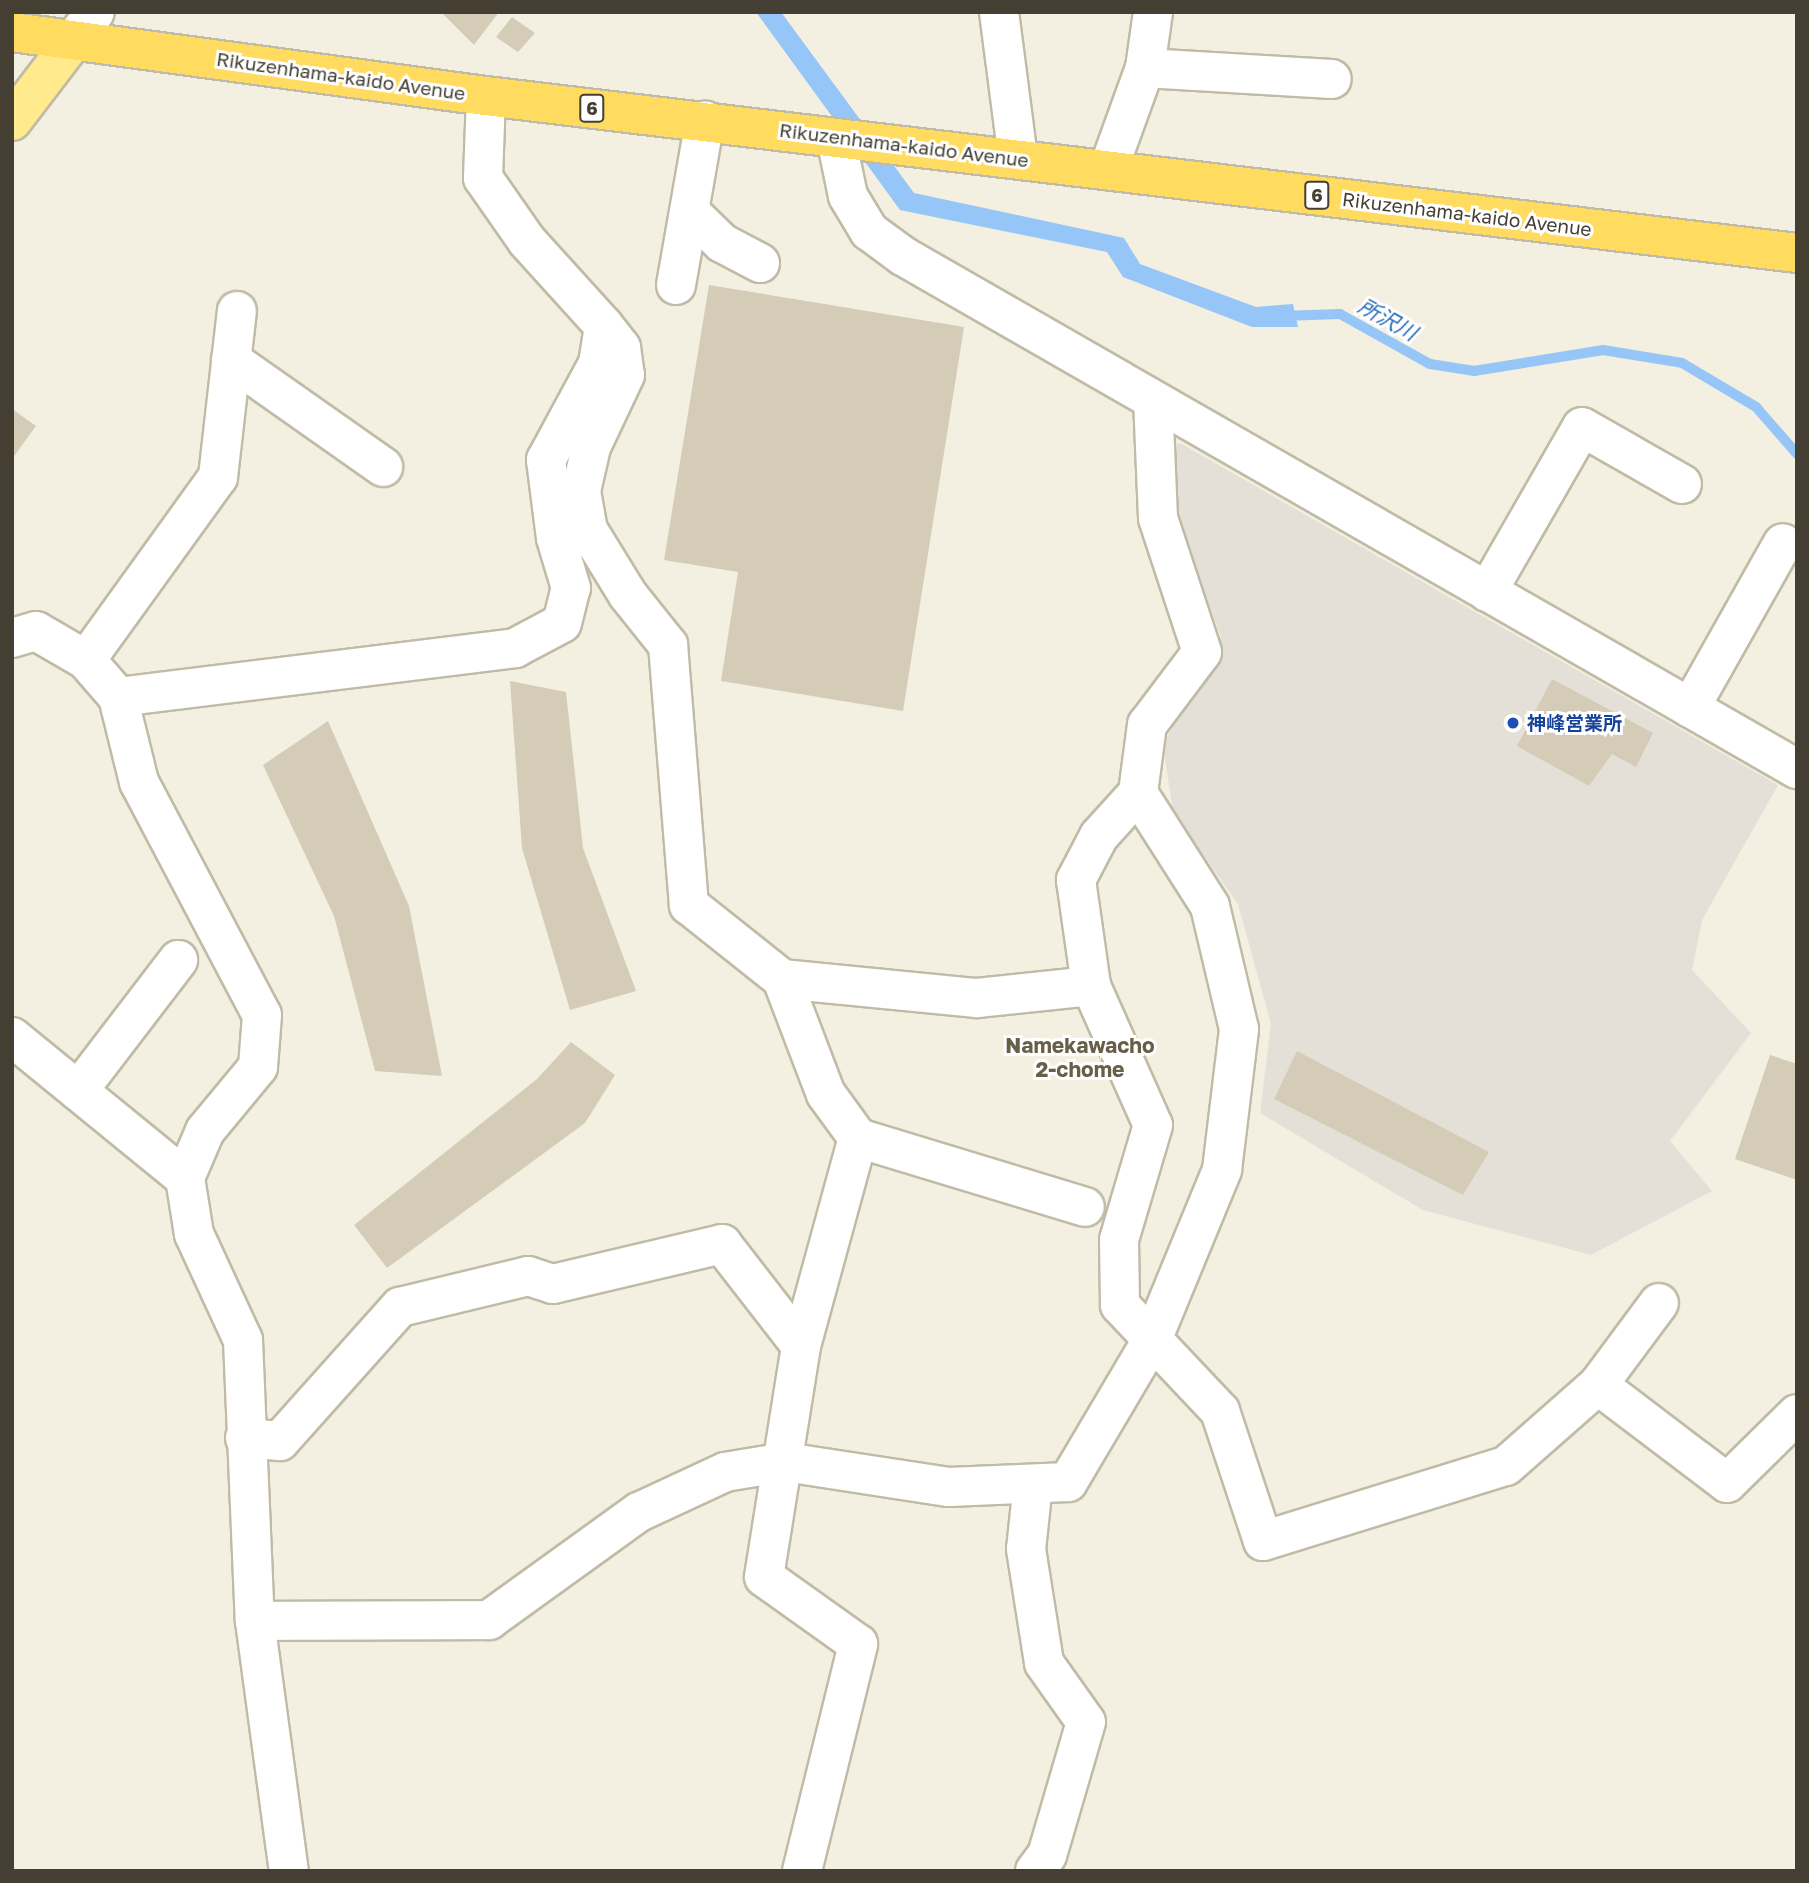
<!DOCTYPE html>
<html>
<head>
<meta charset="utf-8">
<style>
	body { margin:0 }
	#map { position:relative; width:1809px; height:1883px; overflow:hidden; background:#f3efe1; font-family:"Golos Text","Noto Sans JP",sans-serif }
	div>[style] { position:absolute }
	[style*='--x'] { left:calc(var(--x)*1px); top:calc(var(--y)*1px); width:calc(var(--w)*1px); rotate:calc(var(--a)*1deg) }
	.industrial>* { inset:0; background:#e4e0d7 }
	.water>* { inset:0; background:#96c5f7 }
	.stream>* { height:10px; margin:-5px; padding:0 5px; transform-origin:5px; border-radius:5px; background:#96c5f7 }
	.building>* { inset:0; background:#d4ccb6 }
	.roads { filter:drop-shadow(2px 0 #c1bba6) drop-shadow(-2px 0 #c1bba6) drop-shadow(0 2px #c1bba6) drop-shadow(0 -2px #c1bba6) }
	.minor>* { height:38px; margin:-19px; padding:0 19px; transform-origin:19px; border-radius:19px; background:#fff }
	.major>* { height:38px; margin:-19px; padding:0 19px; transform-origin:19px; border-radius:19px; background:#ffeb8e }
	.highway>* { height:38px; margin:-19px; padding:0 19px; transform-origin:19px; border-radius:19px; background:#ffdb60 }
	.dots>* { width:19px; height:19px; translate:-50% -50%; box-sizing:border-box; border:4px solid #fff; border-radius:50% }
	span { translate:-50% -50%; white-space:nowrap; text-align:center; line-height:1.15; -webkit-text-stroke:6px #fff; paint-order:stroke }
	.shield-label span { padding:2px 5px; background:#fff; border:2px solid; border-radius:5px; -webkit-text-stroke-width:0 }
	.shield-label { font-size:18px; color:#443f32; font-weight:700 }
	.street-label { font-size:19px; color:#443f32 }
	.transit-label { font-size:19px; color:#164399; font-weight:700 }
	.left { translate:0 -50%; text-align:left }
	.water-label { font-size:21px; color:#216aba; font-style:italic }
	.neighbourhood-label { font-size:21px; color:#685f48; font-weight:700 }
	.frame { position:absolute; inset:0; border:14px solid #443f32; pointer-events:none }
</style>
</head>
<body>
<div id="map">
	<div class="industrial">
		<i style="clip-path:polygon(1180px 443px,1778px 785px,1702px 920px,1692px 970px,1751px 1033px,1670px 1141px,1712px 1191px,1591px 1255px,1423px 1210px,1260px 1113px,1271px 1024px,1238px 904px,1173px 812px,1163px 745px,1221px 637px,1175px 510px,1165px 446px)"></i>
	</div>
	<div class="water">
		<i style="clip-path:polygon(756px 12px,781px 12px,914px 193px,1124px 238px,1140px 264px,1256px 307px,1293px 304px,1298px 327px,1252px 327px,1123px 277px,1107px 252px,900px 210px)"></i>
	</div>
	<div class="stream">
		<i style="--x:1282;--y:316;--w:58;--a:-2"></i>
		<i style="--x:1340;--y:314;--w:103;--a:29.1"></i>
		<i style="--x:1430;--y:364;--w:45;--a:9"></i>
		<i style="--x:1474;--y:371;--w:131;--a:-9.2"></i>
		<i style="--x:1603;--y:350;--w:80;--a:9.3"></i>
		<i style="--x:1682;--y:363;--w:86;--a:30.7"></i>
		<i style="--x:1756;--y:407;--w:62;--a:48.9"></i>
	</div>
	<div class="building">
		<i style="clip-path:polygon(441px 12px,499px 12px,474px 45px)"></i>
		<i style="clip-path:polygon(512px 17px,535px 33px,518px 52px,496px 37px)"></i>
		<i style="clip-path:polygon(709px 285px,964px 327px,903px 711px,721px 681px,738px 572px,664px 560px)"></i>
		<i style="clip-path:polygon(12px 409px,36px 426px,12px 459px)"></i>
		<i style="clip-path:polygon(1552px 679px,1653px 733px,1636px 767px,1612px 754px,1589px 786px,1517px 746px)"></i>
		<i style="clip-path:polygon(510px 681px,566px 692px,583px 848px,636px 991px,570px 1010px,522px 848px)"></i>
		<i style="clip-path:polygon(328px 721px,409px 906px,442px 1076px,375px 1071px,334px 916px,263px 765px)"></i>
		<i style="clip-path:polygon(571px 1042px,615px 1075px,585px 1123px,387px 1268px,354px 1225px,537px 1079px)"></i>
		<i style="clip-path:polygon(1297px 1051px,1489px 1152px,1463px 1195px,1274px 1099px)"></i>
		<i style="clip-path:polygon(1770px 1055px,1797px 1064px,1797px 1180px,1735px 1159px)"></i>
	</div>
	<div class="roads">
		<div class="minor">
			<i style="--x:999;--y:12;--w:148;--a:82.6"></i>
			<i style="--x:1153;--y:12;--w:57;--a:98.1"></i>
			<i style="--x:1145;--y:68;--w:187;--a:3.4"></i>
			<i style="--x:73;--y:41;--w:36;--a:-53"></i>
			<i style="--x:836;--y:138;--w:59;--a:78.3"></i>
			<i style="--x:848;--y:196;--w:41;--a:59"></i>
			<i style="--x:869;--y:231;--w:42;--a:36.3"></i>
			<i style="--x:903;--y:256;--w:1031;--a:29.85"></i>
			<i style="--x:1108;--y:170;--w:109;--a:-70.1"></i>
			<i style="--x:691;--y:213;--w:43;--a:44.1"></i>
			<i style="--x:722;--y:243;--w:43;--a:27.8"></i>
			<i style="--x:676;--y:285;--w:167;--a:-80"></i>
			<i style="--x:604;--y:326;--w:28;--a:52"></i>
			<i style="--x:621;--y:348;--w:27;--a:82"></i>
			<i style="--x:625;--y:375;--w:80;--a:115.3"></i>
			<i style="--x:591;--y:447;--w:45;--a:102.8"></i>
			<i style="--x:581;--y:491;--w:40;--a:80"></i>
			<i style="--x:588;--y:530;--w:76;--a:58.4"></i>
			<i style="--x:628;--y:595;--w:64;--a:51.3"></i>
			<i style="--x:668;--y:645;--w:261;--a:85.4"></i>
			<i style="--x:689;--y:905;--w:119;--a:38.5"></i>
			<i style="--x:782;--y:979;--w:123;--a:69.1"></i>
			<i style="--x:826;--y:1094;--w:54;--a:54"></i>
			<i style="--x:858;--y:1138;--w:237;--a:16.9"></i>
			<i style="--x:231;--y:360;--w:186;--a:35.1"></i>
			<i style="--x:1487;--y:592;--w:190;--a:-60.1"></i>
			<i style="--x:1582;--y:427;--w:115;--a:29.7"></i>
			<i style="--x:12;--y:638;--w:25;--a:-16"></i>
			<i style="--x:36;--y:631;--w:58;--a:30.1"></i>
			<i style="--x:86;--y:660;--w:226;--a:-54.2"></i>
			<i style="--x:218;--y:477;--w:167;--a:-83.5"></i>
			<i style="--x:86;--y:660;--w:49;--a:49.1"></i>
			<i style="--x:118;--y:697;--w:400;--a:-7"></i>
			<i style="--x:515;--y:648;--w:53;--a:-28"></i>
			<i style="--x:562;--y:623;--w:36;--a:-76"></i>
			<i style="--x:571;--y:588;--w:52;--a:-106.7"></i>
			<i style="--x:556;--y:538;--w:79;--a:-97.3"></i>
			<i style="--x:546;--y:460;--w:109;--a:-61.6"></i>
			<i style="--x:598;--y:364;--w:38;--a:-81"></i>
			<i style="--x:604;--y:326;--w:115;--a:-132.2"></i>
			<i style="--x:527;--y:241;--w:77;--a:-124.9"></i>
			<i style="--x:483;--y:178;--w:82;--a:-87.9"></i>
			<i style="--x:118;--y:697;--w:88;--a:76.1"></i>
			<i style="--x:139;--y:782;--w:263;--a:62.2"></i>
			<i style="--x:262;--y:1015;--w:52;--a:94.4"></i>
			<i style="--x:258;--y:1067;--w:83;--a:129.6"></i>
			<i style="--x:205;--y:1131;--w:51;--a:113.1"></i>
			<i style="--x:185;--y:1178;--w:57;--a:80.9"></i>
			<i style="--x:194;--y:1234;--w:117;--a:65.2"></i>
			<i style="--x:243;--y:1340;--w:281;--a:87.6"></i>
			<i style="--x:255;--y:1621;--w:252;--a:82.3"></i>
			<i style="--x:1690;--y:708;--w:189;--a:-60.6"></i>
			<i style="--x:1138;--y:793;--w:58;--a:132.2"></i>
			<i style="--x:1099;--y:836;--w:50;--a:117.6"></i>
			<i style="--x:1076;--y:880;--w:107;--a:81.9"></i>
			<i style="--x:1091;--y:986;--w:152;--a:66"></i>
			<i style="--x:1153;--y:1125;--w:120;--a:106.5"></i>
			<i style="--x:1119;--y:1240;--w:65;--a:89.1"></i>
			<i style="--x:1120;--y:1305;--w:146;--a:46.7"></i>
			<i style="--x:1220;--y:1411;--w:137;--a:71.7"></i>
			<i style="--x:1263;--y:1541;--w:254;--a:-17.2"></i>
			<i style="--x:1506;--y:1466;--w:123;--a:-41.4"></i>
			<i style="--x:1598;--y:1385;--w:162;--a:37.2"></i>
			<i style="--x:1727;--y:1483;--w:98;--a:-44.6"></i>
			<i style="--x:782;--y:979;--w:196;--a:5.6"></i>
			<i style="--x:977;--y:998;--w:115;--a:-6"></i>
			<i style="--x:12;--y:1037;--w:223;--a:39.2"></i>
			<i style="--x:78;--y:1091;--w:165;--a:-52.6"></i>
			<i style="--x:1598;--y:1385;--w:102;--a:-53.4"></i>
			<i style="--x:245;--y:1438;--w:35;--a:5"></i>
			<i style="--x:280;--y:1441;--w:180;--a:-48.2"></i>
			<i style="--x:400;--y:1307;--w:132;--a:-13.6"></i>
			<i style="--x:528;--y:1276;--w:26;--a:18"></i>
			<i style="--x:553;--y:1284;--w:174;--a:-13.3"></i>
			<i style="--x:722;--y:1244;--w:129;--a:52.2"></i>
			<i style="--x:1033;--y:1484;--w:65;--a:96.1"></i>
			<i style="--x:1026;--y:1549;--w:115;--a:81"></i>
			<i style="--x:1044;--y:1663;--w:72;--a:54.6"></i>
			<i style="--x:1086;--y:1722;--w:139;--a:106.3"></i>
			<i style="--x:1047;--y:1855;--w:20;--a:127"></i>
			<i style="--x:255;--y:1621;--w:234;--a:-0.2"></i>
			<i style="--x:489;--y:1620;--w:185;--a:-35.8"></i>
			<i style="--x:639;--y:1512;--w:95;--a:-24.9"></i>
			<i style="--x:725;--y:1472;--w:61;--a:-9.5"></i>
			<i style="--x:785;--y:1462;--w:166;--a:8.7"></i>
			<i style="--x:949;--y:1487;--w:119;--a:-2.4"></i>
			<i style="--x:1068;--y:1482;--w:165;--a:-59.4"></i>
			<i style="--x:1152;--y:1340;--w:184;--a:-67.6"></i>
			<i style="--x:1222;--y:1170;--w:142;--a:-83.1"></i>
			<i style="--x:1239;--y:1029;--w:126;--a:-103.3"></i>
			<i style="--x:1210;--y:906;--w:134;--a:-122.5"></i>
			<i style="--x:1138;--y:793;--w:69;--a:-82.5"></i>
			<i style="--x:1147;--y:725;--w:91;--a:-53"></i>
			<i style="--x:1202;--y:652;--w:141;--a:-108.2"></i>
			<i style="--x:1158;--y:518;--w:117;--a:-92.4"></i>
			<i style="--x:802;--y:1871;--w:234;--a:-76.1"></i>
			<i style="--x:858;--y:1644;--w:115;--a:-144.5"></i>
			<i style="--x:764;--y:1577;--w:234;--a:-80.9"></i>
			<i style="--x:801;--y:1346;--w:216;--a:-74.7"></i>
		</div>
		<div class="major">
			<i style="--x:12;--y:121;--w:101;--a:-52.7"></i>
		</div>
		<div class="highway">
			<i style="--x:12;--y:32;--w:478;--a:7.7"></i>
			<i style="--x:486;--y:96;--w:1320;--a:6.83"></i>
		</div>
	</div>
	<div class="dots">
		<i style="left:1513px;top:723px;background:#1a4fb4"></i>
	</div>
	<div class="shield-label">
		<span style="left:592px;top:108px">6</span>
		<span style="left:1317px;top:195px">6</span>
	</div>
	<div class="street-label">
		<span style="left:341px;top:76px;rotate:8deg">Rikuzenhama-kaido Avenue</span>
		<span style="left:904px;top:145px;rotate:7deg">Rikuzenhama-kaido Avenue</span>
		<span style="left:1467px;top:214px;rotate:7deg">Rikuzenhama-kaido Avenue</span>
	</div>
	<div class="transit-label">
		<span class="left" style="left:1527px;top:723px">神峰営業所</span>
	</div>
	<div class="water-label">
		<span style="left:1388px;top:319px;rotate:29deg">所沢川</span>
	</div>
	<div class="neighbourhood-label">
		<span style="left:1080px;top:1057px">Namekawacho<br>2-chome</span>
	</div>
	<div class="frame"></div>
</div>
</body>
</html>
